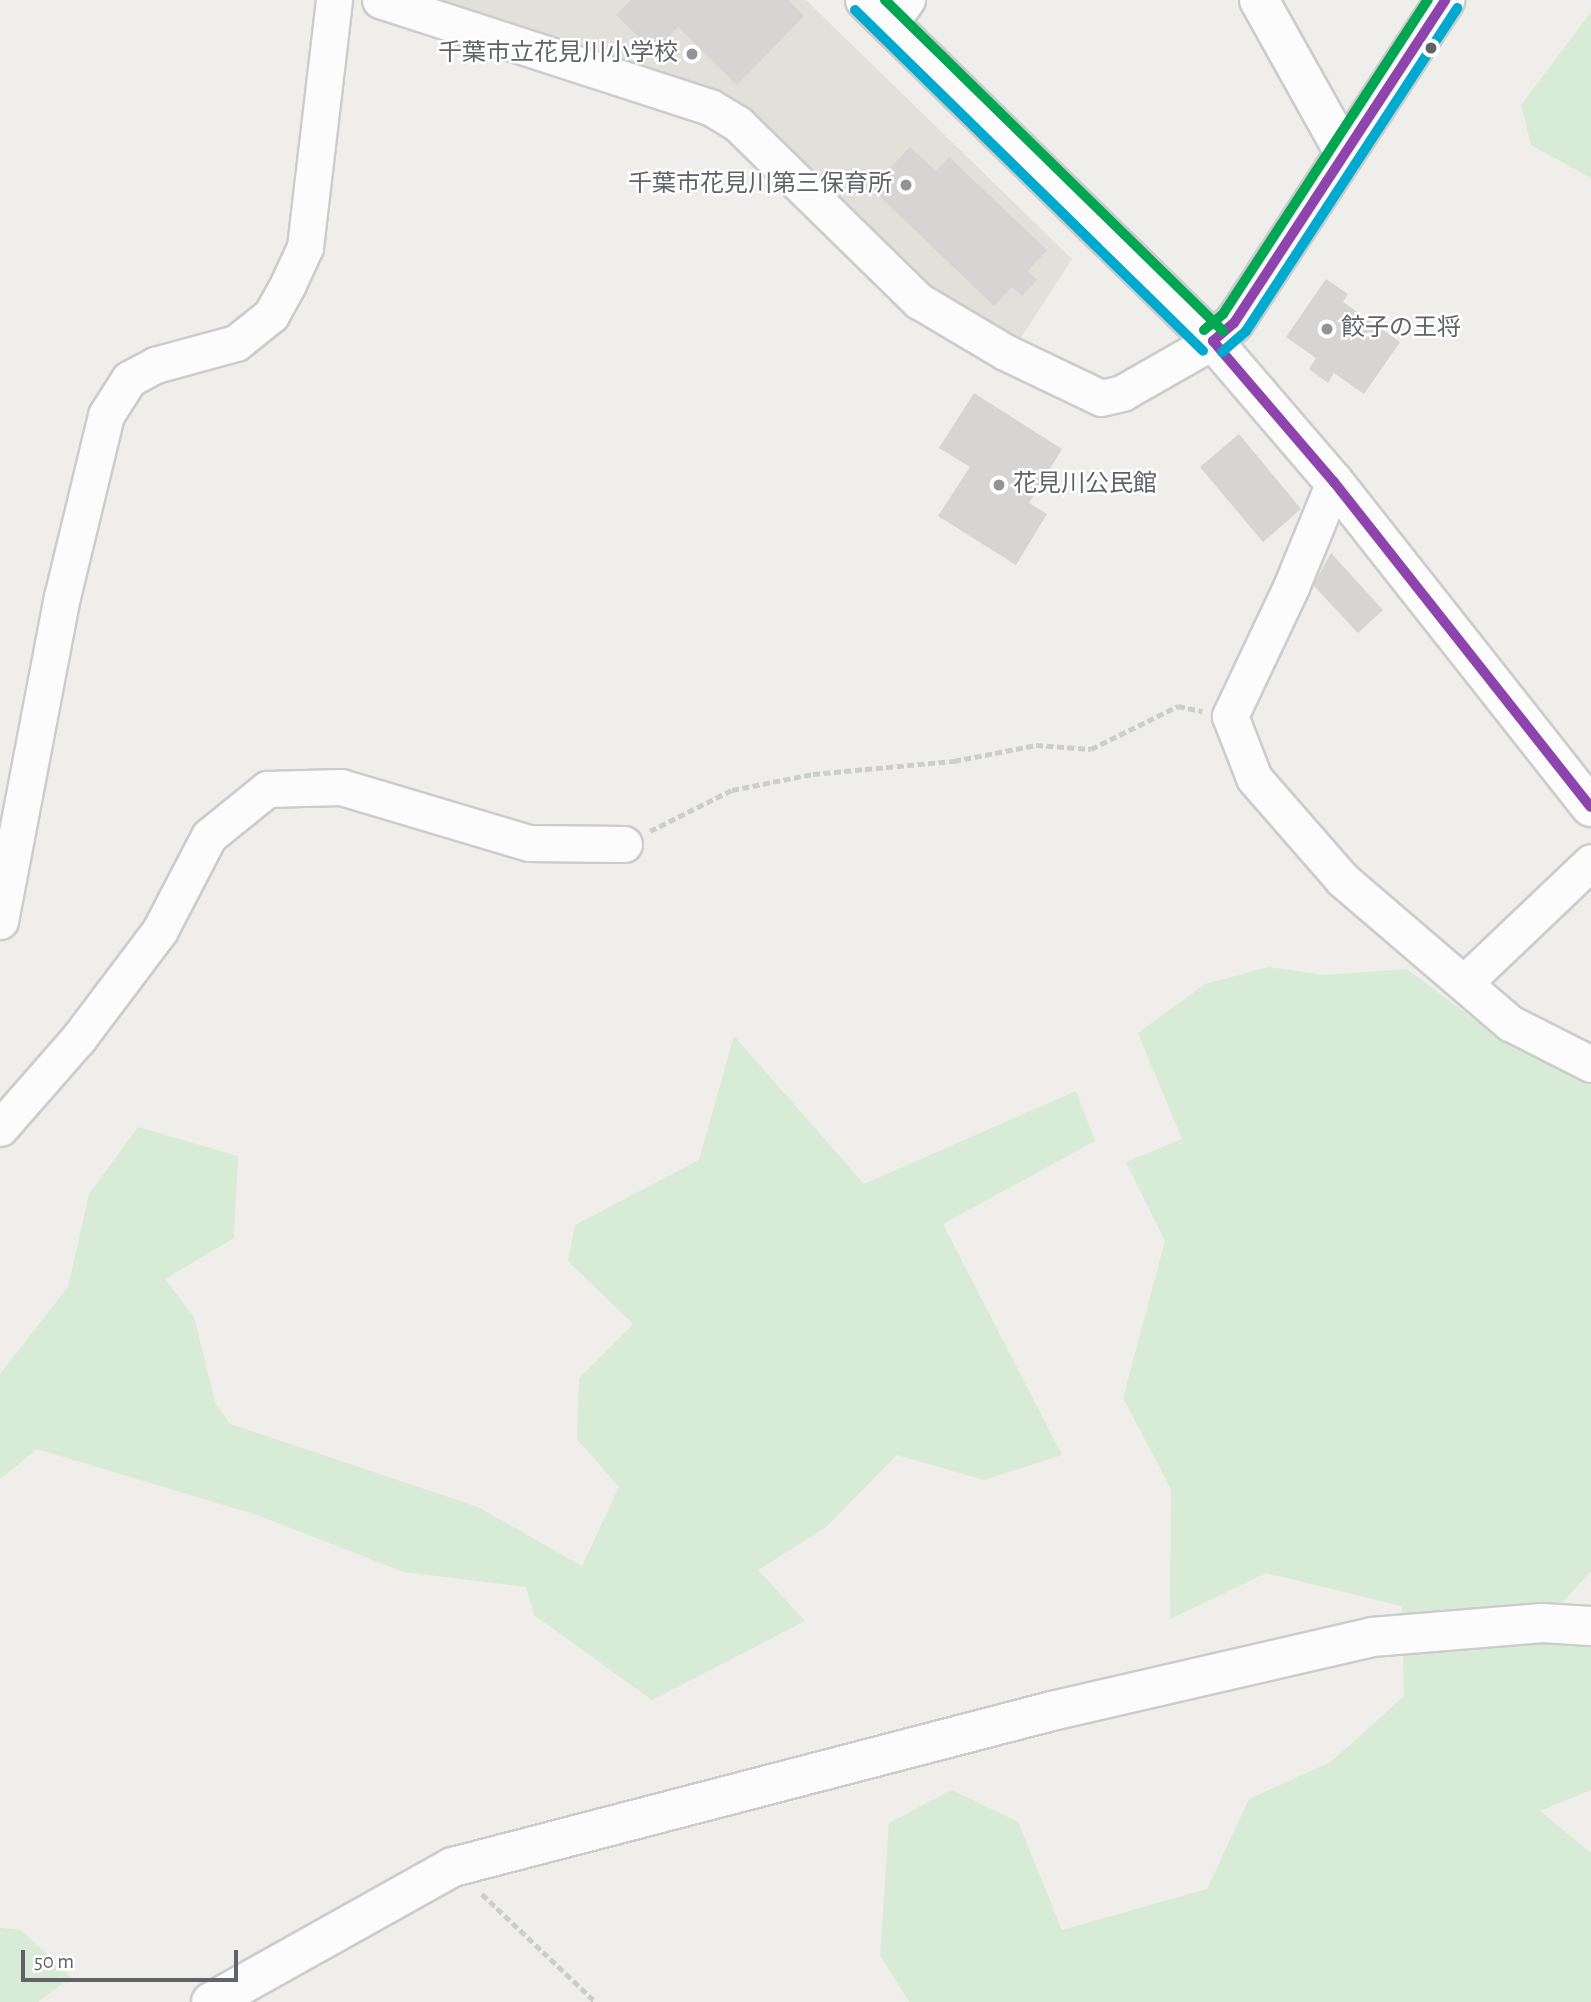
<!DOCTYPE html>
<html>
<head>
<meta charset="utf-8">
<style>
	body { margin:0 }
	#map { position:relative; width:1591px; height:2002px; overflow:hidden; background:#efeeea; font-family:"Alegreya Sans","Noto Sans JP",sans-serif }
	div>[style] { position:absolute }
	[style*='--x'] { left:calc(var(--x)*1px); top:calc(var(--y)*1px); width:calc(var(--w)*1px); rotate:calc(var(--a)*1deg) }
	.education>* { inset:0; background:#e2e0da }
	.green>* { inset:0; background:#d8ebd6 }
	.building>* { inset:0; background:#d6d5d3 }
	.path>* { height:4.5px; margin-top:-2.25px; transform-origin:0; background:repeating-linear-gradient(90deg,#cacfcc 0 7px,transparent 0 10.5px) }
	.roads { filter:drop-shadow(2px 0 #cbcccc) drop-shadow(-2px 0 #cbcccc) drop-shadow(0 2px #cbcccc) drop-shadow(0 -2px #cbcccc) }
	.street>* { height:35px; margin:-17.5px; padding:0 17.5px; transform-origin:17.5px; border-radius:17.5px; background:#fdfcfc }
	.secondary>* { height:38px; margin:-19px; padding:0 19px; transform-origin:19px; border-radius:19px; background:#fdfcfc }
	.bus-1>* { height:10px; margin:-5px; padding:0 5px; transform-origin:5px; border-radius:5px; background:#8e44ad }
	.bus-2>* { height:10px; margin:-5px; padding:0 5px; transform-origin:5px; border-radius:5px; background:#00a9ce }
	.bus-3>* { height:10px; margin:-5px; padding:0 5px; transform-origin:5px; border-radius:5px; background:#00a651 }
	.dots>* { width:19px; height:19px; translate:-50% -50%; box-sizing:border-box; border:4px solid #fff; border-radius:50% }
	span { translate:-50% -50%; white-space:nowrap; text-align:center; line-height:1.15; -webkit-text-stroke:5px #fff; paint-order:stroke }
	.poi-label { font-size:24px; color:#5f6368 }
	.right { translate:-100% -50%; text-align:right }
	.left { translate:0 -50%; text-align:left }
	.scale { position:absolute; left:21px; top:1950px; width:217px; height:32px; box-sizing:border-box; border:4px solid #5f6368; border-top:0; padding-left:9px; font-size:21px; line-height:24px; white-space:nowrap; color:#5f6368; -webkit-text-stroke:5px #fff; paint-order:stroke }
</style>
</head>
<body>
<div id="map">
	<div class="education">
		<i style="clip-path:polygon(423px 0,806px 0,1072px 259px,1015px 347px,923px 293px,742px 111px)"></i>
	</div>
	<div class="green">
		<i style="clip-path:polygon(1591px 12px,1591px 178px,1531px 145px,1521px 105px)"></i>
		<i style="clip-path:polygon(1269px 967px,1325px 975px,1407px 969px,1496px 1036px,1591px 1083px,1591px 1571px,1528px 1641px,1591px 1645px,1591px 1790px,1540px 1811px,1591px 1853px,1591px 2002px,909px 2002px,880px 1955px,889px 1823px,952px 1790px,1018px 1822px,1062px 1930px,1207px 1889px,1249px 1799px,1331px 1762px,1404px 1696px,1402px 1606px,1266px 1573px,1170px 1619px,1171px 1489px,1123px 1398px,1165px 1241px,1126px 1162px,1182px 1139px,1138px 1033px,1205px 984px)"></i>
		<i style="clip-path:polygon(734px 1036px,864px 1184px,1076px 1091px,1095px 1141px,943px 1224px,1062px 1455px,984px 1480px,897px 1455px,825px 1528px,758px 1570px,805px 1621px,652px 1700px,534px 1615px,526px 1587px,404px 1572px,257px 1515px,37px 1449px,0 1479px,0 1374px,68px 1287px,89px 1194px,138px 1127px,238px 1156px,234px 1238px,165px 1279px,194px 1317px,215px 1402px,230px 1424px,478px 1507px,582px 1566px,619px 1487px,577px 1439px,579px 1378px,633px 1324px,568px 1261px,575px 1225px,699px 1160px)"></i>
		<i style="clip-path:polygon(0 1928px,21px 1930px,71px 1977px,38px 2002px,0 2002px)"></i>
	</div>
	<div class="building">
		<i style="clip-path:polygon(631px 0,788px 0,804px 16px,737px 85px,678px 27px,654px 52px,616px 15px)"></i>
		<i style="clip-path:polygon(910px 147px,936px 171px,949px 157px,1047px 250px,1028px 271px,1037px 280px,1022px 296px,1012px 287px,994px 306px,871px 188px)"></i>
		<i style="clip-path:polygon(1326px 279px,1348px 294px,1343px 302px,1400px 342px,1364px 394px,1334px 373px,1328px 383px,1309px 369px,1316px 358px,1286px 337px)"></i>
		<i style="clip-path:polygon(974px 393px,1062px 449px,1029px 503px,1047px 514px,1016px 565px,938px 516px,970px 467px,939px 448px)"></i>
		<i style="clip-path:polygon(1239px 434px,1301px 509px,1263px 542px,1200px 467px)"></i>
		<i style="clip-path:polygon(1331px 553px,1383px 610px,1358px 633px,1313px 585px)"></i>
	</div>
	<div class="path">
		<i style="--x:650;--y:831;--w:92;--a:-26.6"></i>
		<i style="--x:732;--y:790;--w:83;--a:-11.2"></i>
		<i style="--x:813;--y:774;--w:142;--a:-5.3"></i>
		<i style="--x:954;--y:761;--w:84;--a:-11"></i>
		<i style="--x:1036;--y:745;--w:55;--a:4.2"></i>
		<i style="--x:1091;--y:749;--w:97;--a:-26.3"></i>
		<i style="--x:1178;--y:706;--w:25;--a:12"></i>
		<i style="--x:482;--y:1894;--w:157;--a:43.5"></i>
	</div>
	<div class="roads">
		<div class="street">
			<i style="--x:380;--y:0;--w:347;--a:18"></i>
			<i style="--x:710;--y:107;--w:33;--a:31"></i>
			<i style="--x:738;--y:124;--w:253;--a:44.4"></i>
			<i style="--x:919;--y:301;--w:100;--a:30.7"></i>
			<i style="--x:1005;--y:352;--w:106;--a:25.6"></i>
			<i style="--x:1101;--y:398;--w:22;--a:-13"></i>
			<i style="--x:1122;--y:393;--w:105;--a:-29.7"></i>
			<i style="--x:890;--y:23;--w:29;--a:-54"></i>
			<i style="--x:1334;--y:482;--w:113;--a:112.3"></i>
			<i style="--x:1291;--y:587;--w:143;--a:115.3"></i>
			<i style="--x:1230;--y:716;--w:66;--a:68.8"></i>
			<i style="--x:1254;--y:778;--w:135;--a:48.9"></i>
			<i style="--x:1343;--y:880;--w:220;--a:40.6"></i>
			<i style="--x:1510;--y:1023;--w:91;--a:26.8"></i>
			<i style="--x:0;--y:921;--w:330;--a:-79.2"></i>
			<i style="--x:62;--y:597;--w:187;--a:-76.4"></i>
			<i style="--x:106;--y:415;--w:43;--a:-57.4"></i>
			<i style="--x:129;--y:379;--w:30;--a:-28"></i>
			<i style="--x:155;--y:365;--w:84;--a:-15.2"></i>
			<i style="--x:236;--y:343;--w:45;--a:-38.7"></i>
			<i style="--x:271;--y:315;--w:35;--a:-61"></i>
			<i style="--x:288;--y:284;--w:41;--a:-65.3"></i>
			<i style="--x:305;--y:247;--w:249;--a:-83.3"></i>
			<i style="--x:1464;--y:983;--w:175;--a:-43.6"></i>
			<i style="--x:0;--y:1128;--w:118;--a:-48.8"></i>
			<i style="--x:78;--y:1039;--w:136;--a:-53"></i>
			<i style="--x:160;--y:930;--w:106;--a:-62.5"></i>
			<i style="--x:209;--y:836;--w:75;--a:-39"></i>
			<i style="--x:267;--y:789;--w:74;--a:-1.5"></i>
			<i style="--x:341;--y:787;--w:196;--a:16.6"></i>
			<i style="--x:529;--y:843;--w:95;--a:0.6"></i>
		</div>
		<div class="secondary">
			<i style="--x:865;--y:0;--w:487;--a:44.4"></i>
			<i style="--x:1213;--y:341;--w:186;--a:49.4"></i>
			<i style="--x:1334;--y:482;--w:414;--a:51.7"></i>
			<i style="--x:1259;--y:0;--w:172;--a:60.8"></i>
			<i style="--x:1213;--y:341;--w:28;--a:-41"></i>
			<i style="--x:1234;--y:323;--w:386;--a:-56.8"></i>
			<i style="--x:211;--y:2002;--w:277;--a:-29.2"></i>
			<i style="--x:453;--y:1867;--w:619;--a:-14.6"></i>
			<i style="--x:1052;--y:1711;--w:328;--a:-13"></i>
			<i style="--x:1372;--y:1637;--w:171;--a:-4.7"></i>
			<i style="--x:1542;--y:1623;--w:49;--a:3.5"></i>
		</div>
	</div>
	<div class="bus-1">
		<i style="--x:1213;--y:341;--w:186;--a:49.4"></i>
		<i style="--x:1334;--y:482;--w:414;--a:51.7"></i>
		<i style="--x:1213;--y:341;--w:28;--a:-41"></i>
		<i style="--x:1234;--y:323;--w:386;--a:-56.8"></i>
	</div>
	<div class="bus-2">
		<i style="--x:855;--y:10;--w:487;--a:44.4"></i>
		<i style="--x:1222;--y:352;--w:32;--a:-41"></i>
		<i style="--x:1246;--y:331;--w:386;--a:-56.8"></i>
	</div>
	<div class="bus-3">
		<i style="--x:885;--y:0;--w:473;--a:44.4"></i>
		<i style="--x:1204;--y:330;--w:25;--a:-40"></i>
		<i style="--x:1223;--y:314;--w:375;--a:-56.9"></i>
	</div>
	<div class="dots">
		<i style="left:1431px;top:48px;background:#5f6368"></i>
		<i style="left:692px;top:54px;background:#919496"></i>
		<i style="left:906px;top:185px;background:#919496"></i>
		<i style="left:1327px;top:329px;background:#919496"></i>
		<i style="left:999px;top:485px;background:#919496"></i>
	</div>
	<div class="poi-label">
		<span class="right" style="left:678px;top:54px">千葉市立花見川小学校</span>
		<span class="right" style="left:892px;top:185px">千葉市花見川第三保育所</span>
		<span class="left" style="left:1341px;top:329px">餃子の王将</span>
		<span class="left" style="left:1013px;top:485px">花見川公民館</span>
	</div>
	<div class="scale">50 m</div>
</div>
</body>
</html>
